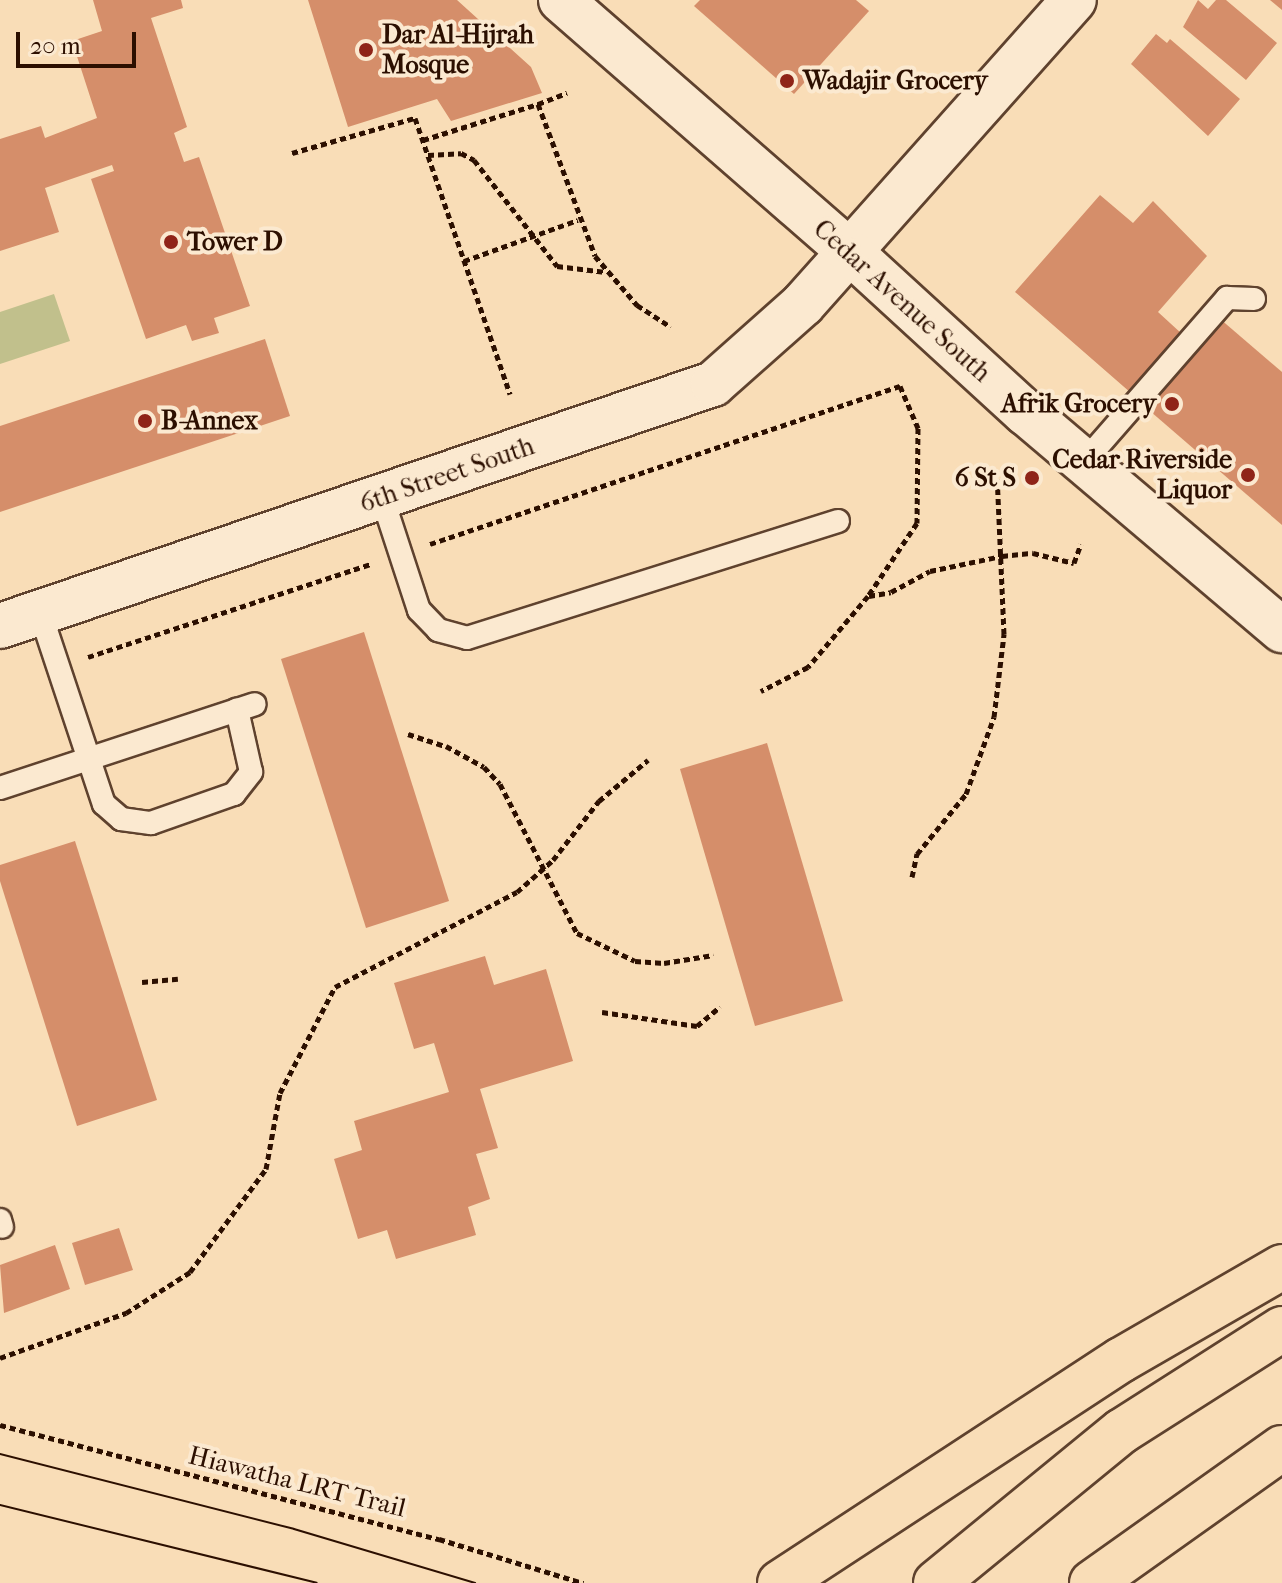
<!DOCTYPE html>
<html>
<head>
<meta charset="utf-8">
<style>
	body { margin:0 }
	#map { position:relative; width:1282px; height:1583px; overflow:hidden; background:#f9ddb7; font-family:"IM FELL French Canon",serif }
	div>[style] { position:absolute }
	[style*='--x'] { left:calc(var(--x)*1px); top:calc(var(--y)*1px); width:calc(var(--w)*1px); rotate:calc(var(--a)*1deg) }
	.green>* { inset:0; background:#c1c08c }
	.building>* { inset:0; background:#d58e6a }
	.path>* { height:5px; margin-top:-2.5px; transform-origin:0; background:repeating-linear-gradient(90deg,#2c0f00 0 6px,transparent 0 10px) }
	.roads { filter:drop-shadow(2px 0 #5f422e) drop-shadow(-2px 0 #5f422e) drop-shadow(0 2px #5f422e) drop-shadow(0 -2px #5f422e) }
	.service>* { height:22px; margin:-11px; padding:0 11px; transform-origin:11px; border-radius:11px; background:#fbe9d0 }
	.minor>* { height:44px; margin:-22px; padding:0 22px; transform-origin:22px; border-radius:22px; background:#fbe9d0 }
	.secondary>* { height:44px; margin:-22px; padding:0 22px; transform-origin:22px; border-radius:22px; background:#fbe9d0 }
	.motorway>* { height:44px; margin:-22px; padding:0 22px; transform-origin:22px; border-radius:22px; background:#f9ddb7 }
	.tram>* { height:2px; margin:-1px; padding:0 1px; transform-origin:1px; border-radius:1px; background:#2c0f00 }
	.dots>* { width:22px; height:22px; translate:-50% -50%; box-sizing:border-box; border:4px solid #fbe9d0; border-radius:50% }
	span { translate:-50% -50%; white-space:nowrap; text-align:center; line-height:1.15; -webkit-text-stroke:8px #fbe9d0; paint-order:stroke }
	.poi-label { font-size:26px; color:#2c0f00; font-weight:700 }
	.left { translate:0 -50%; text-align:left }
	.right { translate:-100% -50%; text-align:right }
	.street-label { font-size:26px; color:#2c0f00 }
	.scale { position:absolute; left:16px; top:32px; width:120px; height:36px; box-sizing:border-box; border:4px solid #2c0f00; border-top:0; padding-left:10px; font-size:24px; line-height:28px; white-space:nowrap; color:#2c0f00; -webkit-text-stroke:6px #fbe9d0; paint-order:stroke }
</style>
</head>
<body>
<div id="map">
	<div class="green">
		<i style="clip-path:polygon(54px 294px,70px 341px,0 364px,0 312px)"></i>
	</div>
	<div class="building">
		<i style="clip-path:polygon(93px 0,181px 0,183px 8px,151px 18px,187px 127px,174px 133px,184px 162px,199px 157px,250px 306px,214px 318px,219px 333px,192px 341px,186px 325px,146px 339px,91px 179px,114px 171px,112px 165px,45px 188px,59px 232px,0 251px,0 139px,41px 126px,45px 138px,97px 118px,72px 41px,102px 31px)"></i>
		<i style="clip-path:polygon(308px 0,457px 0,531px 67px,542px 93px,451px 121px,437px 99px,348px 127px)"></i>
		<i style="clip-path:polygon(700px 0,856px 0,869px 11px,794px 94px,694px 6px)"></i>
		<i style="clip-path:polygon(1198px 0,1208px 9px,1216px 0,1226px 0,1277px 43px,1246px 80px,1183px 27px)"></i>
		<i style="clip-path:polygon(1270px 0,1282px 0,1282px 10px)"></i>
		<i style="clip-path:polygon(1156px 34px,1167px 43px,1170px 39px,1240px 99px,1208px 136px,1131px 64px)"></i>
		<i style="clip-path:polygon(1100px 195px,1133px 223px,1153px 201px,1207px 256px,1158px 312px,1182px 334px,1131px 393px,1015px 292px)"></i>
		<i style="clip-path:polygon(1219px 318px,1282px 372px,1282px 525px,1143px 405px)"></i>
		<i style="clip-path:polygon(265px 339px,290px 416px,0 512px,0 426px)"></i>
		<i style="clip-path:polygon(364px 632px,449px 901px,366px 928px,281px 659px)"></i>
		<i style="clip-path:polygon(767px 743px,843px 1001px,755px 1026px,680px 769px)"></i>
		<i style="clip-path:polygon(75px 841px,157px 1100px,77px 1126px,0 881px,0 865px)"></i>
		<i style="clip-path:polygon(485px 956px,494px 985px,546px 969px,573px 1061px,480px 1089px,498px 1148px,476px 1154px,490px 1199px,468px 1207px,476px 1235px,396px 1259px,387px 1230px,358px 1239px,334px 1159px,362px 1150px,354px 1121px,449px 1092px,434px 1043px,414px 1049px,394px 983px)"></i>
		<i style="clip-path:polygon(119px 1228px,133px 1270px,85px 1285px,72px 1243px)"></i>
		<i style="clip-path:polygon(55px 1245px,70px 1289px,4px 1313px,0 1265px)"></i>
	</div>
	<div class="path">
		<i style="--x:538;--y:104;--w:31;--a:-21"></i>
		<i style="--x:423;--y:140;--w:121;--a:-17.4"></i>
		<i style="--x:538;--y:104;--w:162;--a:69.4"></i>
		<i style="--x:595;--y:256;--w:65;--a:49.4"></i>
		<i style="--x:637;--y:305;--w:40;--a:32.9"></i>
		<i style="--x:292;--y:153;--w:128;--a:-15.9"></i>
		<i style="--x:415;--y:118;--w:292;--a:71"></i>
		<i style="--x:428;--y:155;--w:33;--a:-3"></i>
		<i style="--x:461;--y:153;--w:15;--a:28"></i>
		<i style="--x:474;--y:160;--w:135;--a:51.9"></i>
		<i style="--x:557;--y:266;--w:49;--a:7"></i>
		<i style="--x:464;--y:261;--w:121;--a:-19.8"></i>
		<i style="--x:430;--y:544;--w:496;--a:-18.6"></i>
		<i style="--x:900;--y:386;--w:46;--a:66.8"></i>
		<i style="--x:918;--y:428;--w:95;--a:90.6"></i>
		<i style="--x:917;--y:523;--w:88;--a:123.9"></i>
		<i style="--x:868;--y:596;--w:93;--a:130.2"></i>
		<i style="--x:808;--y:667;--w:53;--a:152.9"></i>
		<i style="--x:869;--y:596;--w:22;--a:-10"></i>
		<i style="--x:891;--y:592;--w:44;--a:-28.3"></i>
		<i style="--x:930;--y:571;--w:74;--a:-11.8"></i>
		<i style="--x:1002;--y:556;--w:31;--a:-6"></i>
		<i style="--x:1033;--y:553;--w:42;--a:13.7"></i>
		<i style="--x:1074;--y:563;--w:20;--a:-70"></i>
		<i style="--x:88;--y:657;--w:298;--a:-18.2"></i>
		<i style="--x:408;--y:734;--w:40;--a:18"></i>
		<i style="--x:446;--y:746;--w:43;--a:28.9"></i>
		<i style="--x:484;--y:767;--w:23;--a:47"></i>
		<i style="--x:500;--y:784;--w:168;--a:62.7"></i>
		<i style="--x:577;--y:933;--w:64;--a:25.8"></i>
		<i style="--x:635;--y:961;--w:29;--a:4"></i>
		<i style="--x:664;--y:963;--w:50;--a:-9.3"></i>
		<i style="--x:912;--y:877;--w:24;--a:-78"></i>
		<i style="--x:917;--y:854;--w:77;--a:-50.8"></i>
		<i style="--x:966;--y:794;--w:82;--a:-70"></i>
		<i style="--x:994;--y:717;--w:84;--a:-83.1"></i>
		<i style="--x:1004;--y:634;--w:163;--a:-92.5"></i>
		<i style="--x:142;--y:982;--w:36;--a:-5"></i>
		<i style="--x:602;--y:1012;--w:96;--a:8.4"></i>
		<i style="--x:697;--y:1026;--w:30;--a:-40"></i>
		<i style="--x:0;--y:1358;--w:134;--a:-19.7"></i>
		<i style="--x:126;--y:1313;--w:76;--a:-32.6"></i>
		<i style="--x:190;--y:1272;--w:128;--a:-53.6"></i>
		<i style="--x:266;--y:1169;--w:77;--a:-79.6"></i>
		<i style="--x:280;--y:1093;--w:119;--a:-62.6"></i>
		<i style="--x:335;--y:987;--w:205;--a:-27.6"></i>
		<i style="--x:517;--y:892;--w:48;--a:-41.6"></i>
		<i style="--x:553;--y:860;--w:75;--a:-52.1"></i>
		<i style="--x:599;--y:801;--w:64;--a:-39.9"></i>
		<i style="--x:0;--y:1425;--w:454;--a:14.6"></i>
		<i style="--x:439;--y:1539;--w:151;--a:17"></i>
	</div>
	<div class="roads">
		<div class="service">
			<i style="--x:1084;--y:462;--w:218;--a:-48.9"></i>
			<i style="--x:1227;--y:298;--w:27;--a:2"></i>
			<i style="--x:382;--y:497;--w:119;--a:71.9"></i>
			<i style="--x:419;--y:610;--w:28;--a:46"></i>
			<i style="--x:438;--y:630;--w:30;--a:15"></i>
			<i style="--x:467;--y:638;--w:389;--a:-17.5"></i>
			<i style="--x:40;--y:612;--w:202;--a:71.6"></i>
			<i style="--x:104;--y:804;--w:23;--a:41"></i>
			<i style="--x:121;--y:819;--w:30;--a:8"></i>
			<i style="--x:151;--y:823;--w:88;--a:-19.3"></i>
			<i style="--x:234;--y:794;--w:28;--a:-52"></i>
			<i style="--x:251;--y:772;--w:64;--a:-102.7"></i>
			<i style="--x:0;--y:788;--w:268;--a:-18.2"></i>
			<i style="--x:0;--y:1220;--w:7;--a:74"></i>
		</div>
		<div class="minor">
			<i style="--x:0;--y:626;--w:753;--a:-18.75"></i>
			<i style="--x:713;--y:384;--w:120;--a:-41.6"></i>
			<i style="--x:803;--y:304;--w:407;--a:-48.3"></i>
		</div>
		<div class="secondary">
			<i style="--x:561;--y:0;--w:383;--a:41.1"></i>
			<i style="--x:850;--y:252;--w:239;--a:42.5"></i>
			<i style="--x:1026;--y:413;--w:336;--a:40.3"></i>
		</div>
		<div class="motorway">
			<i style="--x:780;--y:1583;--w:407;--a:-33.2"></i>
			<i style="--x:1121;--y:1360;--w:186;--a:-30"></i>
			<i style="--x:936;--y:1583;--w:240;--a:-39.3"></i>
			<i style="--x:1122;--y:1431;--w:190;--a:-32.5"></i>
			<i style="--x:1092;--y:1583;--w:233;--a:-35.4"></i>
		</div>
	</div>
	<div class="tram">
		<i style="--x:0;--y:1454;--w:303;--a:14.3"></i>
		<i style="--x:294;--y:1529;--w:189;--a:16.6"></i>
		<i style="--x:0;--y:1505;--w:326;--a:13.8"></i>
	</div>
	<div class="dots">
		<i style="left:366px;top:50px;background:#8f2418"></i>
		<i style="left:787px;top:81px;background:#8f2418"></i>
		<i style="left:171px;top:242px;background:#8f2418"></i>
		<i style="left:1172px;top:404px;background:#8f2418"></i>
		<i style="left:145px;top:421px;background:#8f2418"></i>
		<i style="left:1248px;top:475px;background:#8f2418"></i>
		<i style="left:1032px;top:478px;background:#8f2418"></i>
	</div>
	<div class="poi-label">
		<span class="left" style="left:382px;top:50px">Dar Al-Hijrah<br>Mosque</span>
		<span class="left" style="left:803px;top:81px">Wadajir Grocery</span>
		<span class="left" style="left:187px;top:242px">Tower D</span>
		<span class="right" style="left:1156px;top:404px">Afrik Grocery</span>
		<span class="left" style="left:161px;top:421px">B-Annex</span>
		<span class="right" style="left:1232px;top:475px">Cedar Riverside<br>Liquor</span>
		<span class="right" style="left:1016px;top:478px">6 St S</span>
	</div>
	<div class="street-label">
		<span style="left:902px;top:301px;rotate:42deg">Cedar Avenue South</span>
		<span style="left:447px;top:475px;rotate:-19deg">6th Street South</span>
		<span style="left:297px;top:1482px;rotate:14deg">Hiawatha LRT Trail</span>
	</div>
	<div class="scale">20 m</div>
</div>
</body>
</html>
